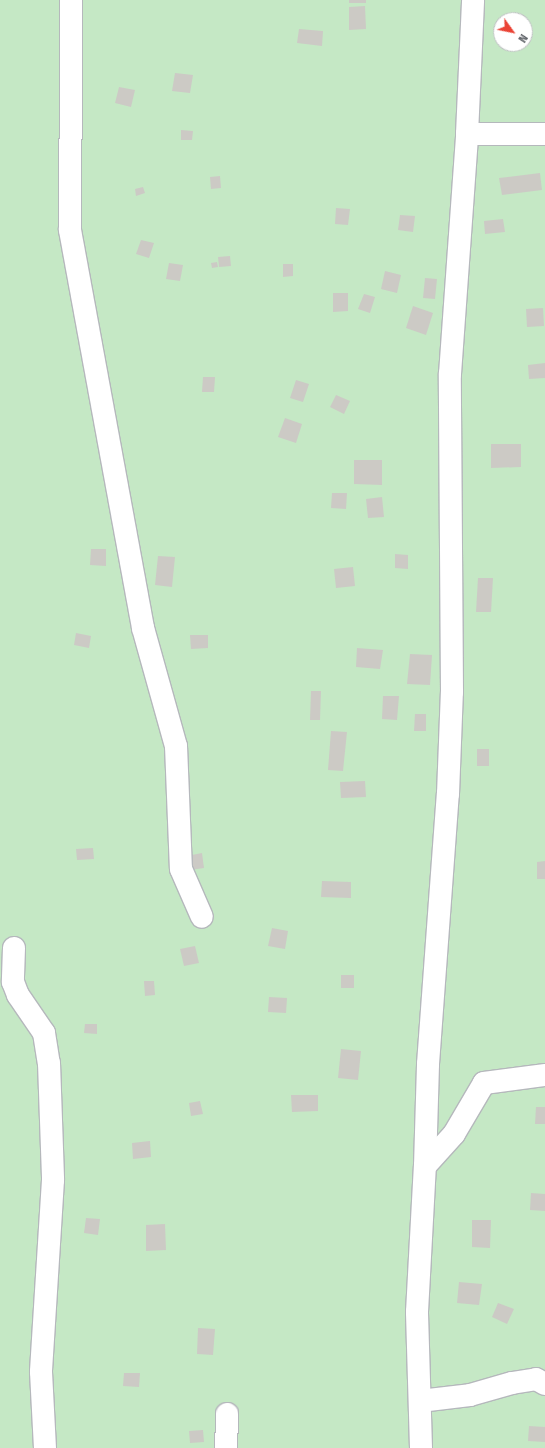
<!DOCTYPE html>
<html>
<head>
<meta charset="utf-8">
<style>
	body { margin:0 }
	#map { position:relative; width:545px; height:1448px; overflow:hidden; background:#f1efe8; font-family:"Fira Sans",sans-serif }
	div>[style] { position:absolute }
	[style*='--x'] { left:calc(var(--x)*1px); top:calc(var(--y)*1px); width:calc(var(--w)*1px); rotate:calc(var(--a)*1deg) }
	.green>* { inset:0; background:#c5e8c5 }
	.building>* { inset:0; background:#cccac5 }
	.roads { filter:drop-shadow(1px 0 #b5b8bc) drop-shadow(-1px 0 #b5b8bc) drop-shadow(0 1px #b5b8bc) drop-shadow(0 -1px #b5b8bc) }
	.minor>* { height:22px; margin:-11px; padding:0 11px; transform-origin:11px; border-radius:11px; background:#fff }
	span { translate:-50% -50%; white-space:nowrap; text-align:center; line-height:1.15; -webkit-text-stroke:3px #fff; paint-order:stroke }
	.north { position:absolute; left:493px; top:12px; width:40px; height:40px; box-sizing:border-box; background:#fff; border:1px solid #bfc1c3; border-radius:50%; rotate:123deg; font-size:11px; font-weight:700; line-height:16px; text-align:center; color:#5f6368 }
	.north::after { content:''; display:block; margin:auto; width:14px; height:18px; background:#ea4335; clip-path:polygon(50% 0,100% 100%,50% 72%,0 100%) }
</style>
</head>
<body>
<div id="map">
	<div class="green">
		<i style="clip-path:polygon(evenodd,0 0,545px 0,545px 1448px,0 1448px,0 0,501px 20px,525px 20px,525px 44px,501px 44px,501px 20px)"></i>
	</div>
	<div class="building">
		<i style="clip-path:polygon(349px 0,366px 0,366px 3px,349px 3px)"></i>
		<i style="clip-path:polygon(365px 6px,366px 29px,349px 30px,349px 7px)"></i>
		<i style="clip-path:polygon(299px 29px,323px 31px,322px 46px,297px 43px)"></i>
		<i style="clip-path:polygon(175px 73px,193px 75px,190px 93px,172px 91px)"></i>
		<i style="clip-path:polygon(119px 87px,135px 90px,131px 107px,115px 103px)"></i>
		<i style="clip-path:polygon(181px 130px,193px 131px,192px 140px,181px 140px)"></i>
		<i style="clip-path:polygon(540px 173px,542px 190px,502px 195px,499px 178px)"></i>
		<i style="clip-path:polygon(220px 176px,221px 188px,211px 189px,210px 177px)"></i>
		<i style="clip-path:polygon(143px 187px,145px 193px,136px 196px,135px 189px)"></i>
		<i style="clip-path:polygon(336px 208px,350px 209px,348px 225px,335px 224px)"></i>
		<i style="clip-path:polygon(400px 215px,415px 216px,413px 232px,398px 230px)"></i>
		<i style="clip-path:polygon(503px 219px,505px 232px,485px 234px,484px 221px)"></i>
		<i style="clip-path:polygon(141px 240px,154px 243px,149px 258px,136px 254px)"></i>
		<i style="clip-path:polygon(230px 256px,231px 266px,219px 267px,218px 257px)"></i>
		<i style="clip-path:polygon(217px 262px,218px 267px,212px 268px,211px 263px)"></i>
		<i style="clip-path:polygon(169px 263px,183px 265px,180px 281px,166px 279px)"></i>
		<i style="clip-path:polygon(283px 264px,293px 264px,293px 276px,283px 277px)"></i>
		<i style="clip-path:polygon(385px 271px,401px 275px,397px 293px,381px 289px)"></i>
		<i style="clip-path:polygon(425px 278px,437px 279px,435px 299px,423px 298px)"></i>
		<i style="clip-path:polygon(333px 293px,348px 293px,348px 311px,333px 312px)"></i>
		<i style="clip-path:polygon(364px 294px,375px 297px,370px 313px,358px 309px)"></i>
		<i style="clip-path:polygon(413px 306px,433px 313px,426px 335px,406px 328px)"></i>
		<i style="clip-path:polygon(543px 308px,544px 326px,527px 327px,526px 309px)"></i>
		<i style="clip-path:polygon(545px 363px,545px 378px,529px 379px,528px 365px)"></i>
		<i style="clip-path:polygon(203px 377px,215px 377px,214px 392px,202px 392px)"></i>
		<i style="clip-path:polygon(296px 380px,309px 384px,303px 402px,290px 398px)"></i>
		<i style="clip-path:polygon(336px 395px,350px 401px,344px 414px,330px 407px)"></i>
		<i style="clip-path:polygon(285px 418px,302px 424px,296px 443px,278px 437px)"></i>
		<i style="clip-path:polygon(491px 444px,521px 444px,521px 467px,491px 468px)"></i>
		<i style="clip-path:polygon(354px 460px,382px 460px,382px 485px,354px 484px)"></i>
		<i style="clip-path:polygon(332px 493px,347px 493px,346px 509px,331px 508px)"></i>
		<i style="clip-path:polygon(382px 497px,384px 517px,368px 518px,366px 499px)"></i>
		<i style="clip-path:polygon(91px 549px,106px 549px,106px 566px,90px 565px)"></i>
		<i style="clip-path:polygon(395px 554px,408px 555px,408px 569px,395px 568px)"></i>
		<i style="clip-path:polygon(158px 556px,175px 557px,172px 587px,155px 585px)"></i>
		<i style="clip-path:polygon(353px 567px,355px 586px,336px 588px,334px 569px)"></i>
		<i style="clip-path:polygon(478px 578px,493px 578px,491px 612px,476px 612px)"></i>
		<i style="clip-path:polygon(76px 633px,91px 636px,89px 648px,74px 645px)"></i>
		<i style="clip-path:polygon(190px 635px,208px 635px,208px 648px,191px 649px)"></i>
		<i style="clip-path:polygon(357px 648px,383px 650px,380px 669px,356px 667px)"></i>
		<i style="clip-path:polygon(410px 654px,432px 655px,430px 685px,407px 684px)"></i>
		<i style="clip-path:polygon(311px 691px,321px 691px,320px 720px,310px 720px)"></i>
		<i style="clip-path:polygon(383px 696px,399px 696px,397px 720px,382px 719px)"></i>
		<i style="clip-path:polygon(415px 714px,426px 714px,426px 731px,414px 731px)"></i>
		<i style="clip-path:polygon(331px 731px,347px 732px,343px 771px,328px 770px)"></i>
		<i style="clip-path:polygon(477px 749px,489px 749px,489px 766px,477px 766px)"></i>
		<i style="clip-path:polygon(365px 781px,366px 797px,341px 798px,340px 782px)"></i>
		<i style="clip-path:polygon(93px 848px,94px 859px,77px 860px,76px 849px)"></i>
		<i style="clip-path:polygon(202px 853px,204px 868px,190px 870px,187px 856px)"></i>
		<i style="clip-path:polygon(545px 861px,545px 879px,537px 879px,537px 862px)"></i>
		<i style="clip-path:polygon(322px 881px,351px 882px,351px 898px,321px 897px)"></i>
		<i style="clip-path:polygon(272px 928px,288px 931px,285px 949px,268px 946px)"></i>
		<i style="clip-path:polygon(195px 946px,199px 963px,184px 966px,180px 949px)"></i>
		<i style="clip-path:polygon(341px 975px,354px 975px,354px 988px,341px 988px)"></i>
		<i style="clip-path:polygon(144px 981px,154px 981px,155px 995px,145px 996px)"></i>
		<i style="clip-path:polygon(269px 997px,287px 998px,286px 1013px,268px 1012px)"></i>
		<i style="clip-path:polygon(85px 1024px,97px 1024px,97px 1034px,84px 1033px)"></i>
		<i style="clip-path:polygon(341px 1049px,361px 1051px,358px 1080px,338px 1078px)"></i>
		<i style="clip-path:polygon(291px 1095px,318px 1095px,318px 1111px,292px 1112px)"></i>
		<i style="clip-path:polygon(200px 1101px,203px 1114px,191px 1116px,189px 1103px)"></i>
		<i style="clip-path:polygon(536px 1107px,545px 1107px,545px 1124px,535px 1124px)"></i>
		<i style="clip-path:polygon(150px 1141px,151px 1157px,133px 1159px,132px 1143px)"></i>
		<i style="clip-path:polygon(531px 1193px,545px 1194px,545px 1211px,530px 1210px)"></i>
		<i style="clip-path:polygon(86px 1218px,100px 1219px,98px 1235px,84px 1233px)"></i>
		<i style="clip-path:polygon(472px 1220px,491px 1220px,490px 1248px,472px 1247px)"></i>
		<i style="clip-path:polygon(165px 1224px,166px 1250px,146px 1251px,146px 1225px)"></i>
		<i style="clip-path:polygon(459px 1282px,482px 1284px,479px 1305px,457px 1303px)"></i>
		<i style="clip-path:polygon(498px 1303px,514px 1309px,507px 1324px,492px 1317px)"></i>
		<i style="clip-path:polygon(198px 1328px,215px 1329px,213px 1355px,197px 1354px)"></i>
		<i style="clip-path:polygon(124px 1373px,140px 1373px,139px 1387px,123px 1386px)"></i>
		<i style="clip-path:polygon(529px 1426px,545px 1427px,545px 1442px,528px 1441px)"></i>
		<i style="clip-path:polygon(203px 1430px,204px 1442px,190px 1443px,189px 1431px)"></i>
	</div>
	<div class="roads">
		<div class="minor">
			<i style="--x:71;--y:0;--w:230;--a:90.2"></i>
			<i style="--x:70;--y:230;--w:405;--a:79.6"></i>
			<i style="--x:143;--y:628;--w:123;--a:74.4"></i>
			<i style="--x:176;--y:746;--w:123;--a:87.7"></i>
			<i style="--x:181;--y:869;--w:52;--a:66.4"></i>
			<i style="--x:467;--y:134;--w:78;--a:0"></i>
			<i style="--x:14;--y:948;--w:34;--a:92"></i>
			<i style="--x:13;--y:982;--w:14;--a:69"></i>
			<i style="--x:18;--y:995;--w:46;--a:55.6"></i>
			<i style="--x:44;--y:1033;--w:30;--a:81"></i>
			<i style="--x:49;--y:1063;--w:117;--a:88"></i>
			<i style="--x:53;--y:1180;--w:192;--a:93.6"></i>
			<i style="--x:41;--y:1372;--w:76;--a:87"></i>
			<i style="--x:425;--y:1166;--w:43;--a:-47.8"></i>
			<i style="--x:454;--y:1134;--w:59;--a:-59.5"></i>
			<i style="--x:484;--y:1083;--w:62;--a:-7.5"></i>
			<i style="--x:420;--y:1401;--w:50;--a:-6.8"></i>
			<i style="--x:470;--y:1395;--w:44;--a:-15.9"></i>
			<i style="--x:512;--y:1383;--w:24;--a:-9"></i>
			<i style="--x:536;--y:1379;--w:10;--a:29"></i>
			<i style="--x:226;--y:1448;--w:34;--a:-88"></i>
			<i style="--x:421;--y:1448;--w:136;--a:-91.7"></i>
			<i style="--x:417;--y:1312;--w:146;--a:-86.9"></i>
			<i style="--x:425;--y:1166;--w:102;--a:-88.3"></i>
			<i style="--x:428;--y:1064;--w:271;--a:-85.8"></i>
			<i style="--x:448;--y:794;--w:102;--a:-87.8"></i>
			<i style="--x:452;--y:692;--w:318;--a:-90.4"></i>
			<i style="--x:450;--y:374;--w:241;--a:-85.9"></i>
			<i style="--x:467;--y:134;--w:134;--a:-87.4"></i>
		</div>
	</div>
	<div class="north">N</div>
</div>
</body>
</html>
